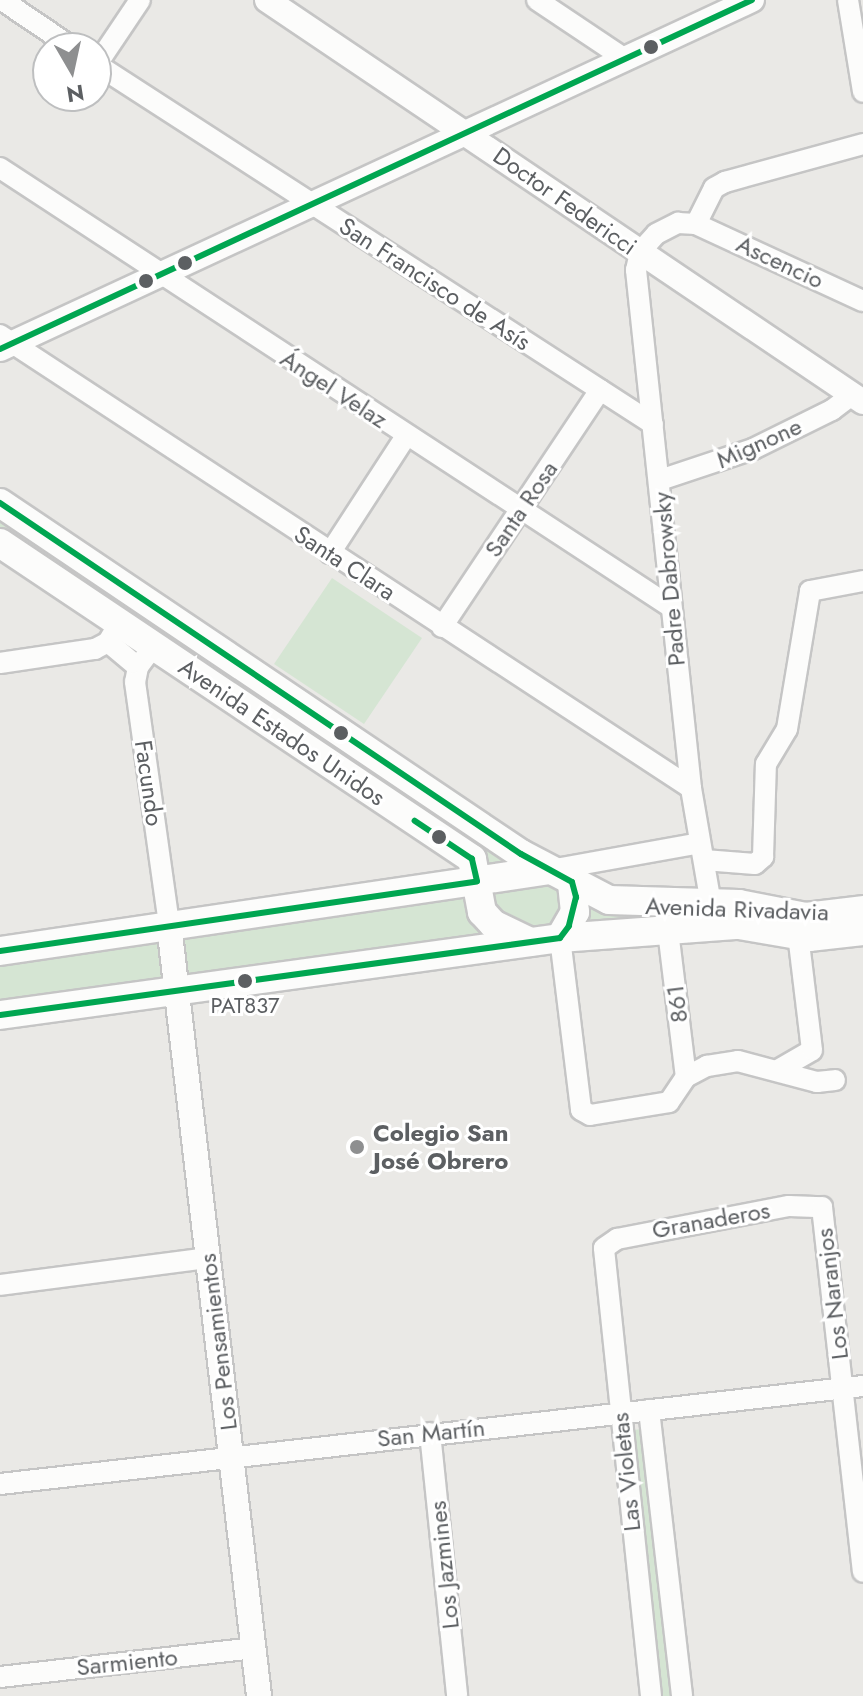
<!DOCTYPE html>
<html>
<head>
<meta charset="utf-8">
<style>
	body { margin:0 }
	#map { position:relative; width:863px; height:1696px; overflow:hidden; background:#eae9e6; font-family:Jost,sans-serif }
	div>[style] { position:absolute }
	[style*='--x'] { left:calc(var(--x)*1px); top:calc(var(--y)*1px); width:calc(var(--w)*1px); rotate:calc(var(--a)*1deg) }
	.green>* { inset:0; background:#d5e5d3 }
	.roads { filter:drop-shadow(2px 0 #c5c5c5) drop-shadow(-2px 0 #c5c5c5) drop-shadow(0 2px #c5c5c5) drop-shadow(0 -2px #c5c5c5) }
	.minor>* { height:20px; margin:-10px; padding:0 10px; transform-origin:10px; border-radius:10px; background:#fcfcfb }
	.tertiary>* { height:24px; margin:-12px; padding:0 12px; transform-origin:12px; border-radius:12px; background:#fcfcfb }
	.secondary>* { height:28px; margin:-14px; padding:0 14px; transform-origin:14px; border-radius:14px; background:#fcfcfb }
	.bus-1>* { height:6px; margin:-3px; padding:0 3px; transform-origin:3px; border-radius:3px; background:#00a651 }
	.dots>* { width:22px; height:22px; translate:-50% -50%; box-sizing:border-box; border:4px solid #fff; border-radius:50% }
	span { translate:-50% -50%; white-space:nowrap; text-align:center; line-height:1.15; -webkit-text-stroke:6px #fff; paint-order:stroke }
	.bus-label { font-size:22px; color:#5c5f62 }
	.street-label { font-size:24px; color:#5c5f62 }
	.poi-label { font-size:24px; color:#5c5f62; font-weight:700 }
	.left { translate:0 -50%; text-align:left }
	.north { position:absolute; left:32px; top:32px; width:80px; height:80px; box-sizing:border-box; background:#fff; border:2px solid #bebfc0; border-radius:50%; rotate:171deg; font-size:22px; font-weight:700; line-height:32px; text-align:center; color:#5c5f62 }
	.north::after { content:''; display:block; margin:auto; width:28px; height:36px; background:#8e8f90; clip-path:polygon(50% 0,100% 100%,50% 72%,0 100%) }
</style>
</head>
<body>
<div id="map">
	<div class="green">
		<i style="clip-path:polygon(0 503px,572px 882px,739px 925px,0 1015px,0 951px,169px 925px,476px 866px,0 543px)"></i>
		<i style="clip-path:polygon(332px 578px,422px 638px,364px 724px,274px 664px)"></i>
		<i style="clip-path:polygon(642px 1429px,675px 1696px,656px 1696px,625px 1431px)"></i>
	</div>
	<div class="roads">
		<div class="minor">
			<i style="--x:2;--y:0;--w:86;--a:34.1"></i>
			<i style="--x:537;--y:0;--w:106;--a:33.8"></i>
			<i style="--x:848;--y:0;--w:93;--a:80.7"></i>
			<i style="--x:96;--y:64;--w:663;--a:32.88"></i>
			<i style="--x:97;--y:64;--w:77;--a:-56.1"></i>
			<i style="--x:0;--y:168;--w:802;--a:33.19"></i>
			<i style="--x:696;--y:224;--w:184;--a:24.8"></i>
			<i style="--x:0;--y:335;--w:826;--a:33.25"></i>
			<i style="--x:660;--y:480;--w:98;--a:-18.4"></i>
			<i style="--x:753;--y:449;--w:88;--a:-26.3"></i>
			<i style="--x:832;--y:410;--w:26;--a:-37"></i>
			<i style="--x:330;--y:553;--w:140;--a:-57"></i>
			<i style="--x:442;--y:627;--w:285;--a:-56.3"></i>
			<i style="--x:108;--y:642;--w:39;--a:40"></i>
			<i style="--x:153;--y:647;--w:25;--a:127"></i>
			<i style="--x:138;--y:667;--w:15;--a:101"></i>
			<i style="--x:135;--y:682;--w:245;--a:82"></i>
			<i style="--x:0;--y:663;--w:96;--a:-8.4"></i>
			<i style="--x:95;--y:649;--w:15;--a:-28"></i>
			<i style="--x:108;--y:642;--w:23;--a:-59"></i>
			<i style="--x:704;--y:860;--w:51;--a:4.5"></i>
			<i style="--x:755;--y:864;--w:11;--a:-41"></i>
			<i style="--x:763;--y:857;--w:93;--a:-88.2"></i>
			<i style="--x:766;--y:764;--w:41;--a:-59"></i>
			<i style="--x:787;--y:729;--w:140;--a:-80.5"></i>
			<i style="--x:810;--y:591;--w:54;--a:-10.7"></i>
			<i style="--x:550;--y:870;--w:152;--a:-10.2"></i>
			<i style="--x:711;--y:904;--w:118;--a:-99.8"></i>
			<i style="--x:691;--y:788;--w:521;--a:-96.06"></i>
			<i style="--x:636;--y:270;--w:18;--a:-77"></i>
			<i style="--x:640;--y:252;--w:24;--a:-48"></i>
			<i style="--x:656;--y:234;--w:25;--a:-27"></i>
			<i style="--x:678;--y:223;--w:18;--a:3"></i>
			<i style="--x:696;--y:224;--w:40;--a:-63.4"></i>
			<i style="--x:714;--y:188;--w:13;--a:-29"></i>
			<i style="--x:725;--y:182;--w:143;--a:-15.4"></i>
			<i style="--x:668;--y:931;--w:147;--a:83"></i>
			<i style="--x:560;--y:938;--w:173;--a:83"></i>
			<i style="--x:581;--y:1110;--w:10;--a:29"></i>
			<i style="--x:590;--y:1115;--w:80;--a:-9.3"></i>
			<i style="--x:669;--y:1102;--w:30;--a:-56"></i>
			<i style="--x:686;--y:1077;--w:24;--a:-28"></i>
			<i style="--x:707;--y:1066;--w:31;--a:-9"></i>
			<i style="--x:738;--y:1061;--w:82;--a:14.9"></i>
			<i style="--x:817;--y:1082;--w:18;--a:-6"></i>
			<i style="--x:778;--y:1070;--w:39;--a:-30"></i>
			<i style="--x:812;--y:1050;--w:116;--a:-96.9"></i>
			<i style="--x:0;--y:1285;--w:210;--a:-7.4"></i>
			<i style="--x:649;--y:1410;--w:288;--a:83.4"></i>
			<i style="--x:430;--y:1433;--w:264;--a:84.1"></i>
			<i style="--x:0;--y:1484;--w:869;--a:-6.48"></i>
			<i style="--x:0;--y:1677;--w:255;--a:-6.5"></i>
			<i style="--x:651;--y:1696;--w:450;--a:-96"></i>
			<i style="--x:604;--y:1248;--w:16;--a:-35"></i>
			<i style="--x:617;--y:1239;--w:175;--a:-10.9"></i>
			<i style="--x:789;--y:1206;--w:33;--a:2"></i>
			<i style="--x:822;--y:1207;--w:367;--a:83.6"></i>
		</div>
		<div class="tertiary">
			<i style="--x:267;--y:0;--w:719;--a:34"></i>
			<i style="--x:0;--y:349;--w:829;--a:-24.9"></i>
			<i style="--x:169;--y:925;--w:776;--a:83.34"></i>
		</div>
		<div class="secondary">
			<i style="--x:0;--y:503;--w:628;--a:33.97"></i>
			<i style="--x:521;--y:854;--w:99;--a:27.6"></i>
			<i style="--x:609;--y:900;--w:130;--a:1.8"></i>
			<i style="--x:739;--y:904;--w:68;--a:11"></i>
			<i style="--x:806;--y:917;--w:57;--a:-7"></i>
			<i style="--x:0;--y:543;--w:568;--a:33.8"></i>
			<i style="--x:472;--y:859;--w:54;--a:79.3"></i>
			<i style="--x:482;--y:912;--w:16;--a:47"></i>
			<i style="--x:493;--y:924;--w:41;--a:25.9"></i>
			<i style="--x:560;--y:938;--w:30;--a:-60"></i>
			<i style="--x:575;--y:912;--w:30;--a:-96"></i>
			<i style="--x:0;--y:951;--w:556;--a:-8.38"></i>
			<i style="--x:0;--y:1015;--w:565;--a:-7.83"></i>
			<i style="--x:560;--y:938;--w:179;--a:-4.2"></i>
			<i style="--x:739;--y:925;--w:71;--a:9.7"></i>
			<i style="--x:809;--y:937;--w:54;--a:-6.3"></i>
		</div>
	</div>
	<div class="bus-1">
		<i style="--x:0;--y:349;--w:829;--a:-24.9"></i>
		<i style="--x:0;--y:503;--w:628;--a:33.97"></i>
		<i style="--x:521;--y:854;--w:58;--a:28.8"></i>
		<i style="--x:572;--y:882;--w:16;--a:75"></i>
		<i style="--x:576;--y:897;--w:30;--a:104"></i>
		<i style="--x:569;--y:926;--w:15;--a:127"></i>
		<i style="--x:560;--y:938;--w:565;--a:172.17"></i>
		<i style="--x:0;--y:951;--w:482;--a:-8.3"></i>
		<i style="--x:477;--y:881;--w:23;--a:-103"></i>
		<i style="--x:472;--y:859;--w:69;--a:-146.3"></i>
	</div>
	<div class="dots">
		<i style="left:651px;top:47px;background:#5c5f62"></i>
		<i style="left:185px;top:263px;background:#5c5f62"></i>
		<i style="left:146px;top:281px;background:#5c5f62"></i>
		<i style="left:341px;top:733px;background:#5c5f62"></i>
		<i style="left:439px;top:837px;background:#5c5f62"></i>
		<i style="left:245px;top:981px;background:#5c5f62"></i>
		<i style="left:357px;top:1147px;background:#8e8f90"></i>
	</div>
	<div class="bus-label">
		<span style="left:245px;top:1006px">PAT837</span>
	</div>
	<div class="street-label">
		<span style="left:565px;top:201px;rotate:35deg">Doctor Federicci</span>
		<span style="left:780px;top:262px;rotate:25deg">Ascencio</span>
		<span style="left:435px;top:284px;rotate:33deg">San Francisco de Asís</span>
		<span style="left:334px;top:389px;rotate:33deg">Ángel Velaz</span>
		<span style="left:759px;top:443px;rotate:-24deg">Mignone</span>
		<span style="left:521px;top:509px;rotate:-56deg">Santa Rosa</span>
		<span style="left:345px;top:563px;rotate:33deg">Santa Clara</span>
		<span style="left:669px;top:579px;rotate:-95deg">Padre Dabrowsky</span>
		<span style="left:282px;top:732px;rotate:34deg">Avenida Estados Unidos</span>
		<span style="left:149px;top:783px;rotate:82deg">Facundo</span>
		<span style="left:737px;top:909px;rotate:2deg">Avenida Rivadavia</span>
		<span style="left:677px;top:1004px;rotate:-97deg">861</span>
		<span style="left:711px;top:1220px;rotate:-10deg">Granaderos</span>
		<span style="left:832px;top:1294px;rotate:-97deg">Los Naranjos</span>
		<span style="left:218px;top:1342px;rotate:-97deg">Los Pensamientos</span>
		<span style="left:431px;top:1433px;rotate:-6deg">San Martín</span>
		<span style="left:626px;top:1472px;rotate:-96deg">Las Violetas</span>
		<span style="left:444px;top:1565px;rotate:-96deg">Los Jazmines</span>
		<span style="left:127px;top:1662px;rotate:-6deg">Sarmiento</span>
	</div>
	<div class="poi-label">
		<span class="left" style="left:373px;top:1147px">Colegio San<br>José Obrero</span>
	</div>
	<div class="north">N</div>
</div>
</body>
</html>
